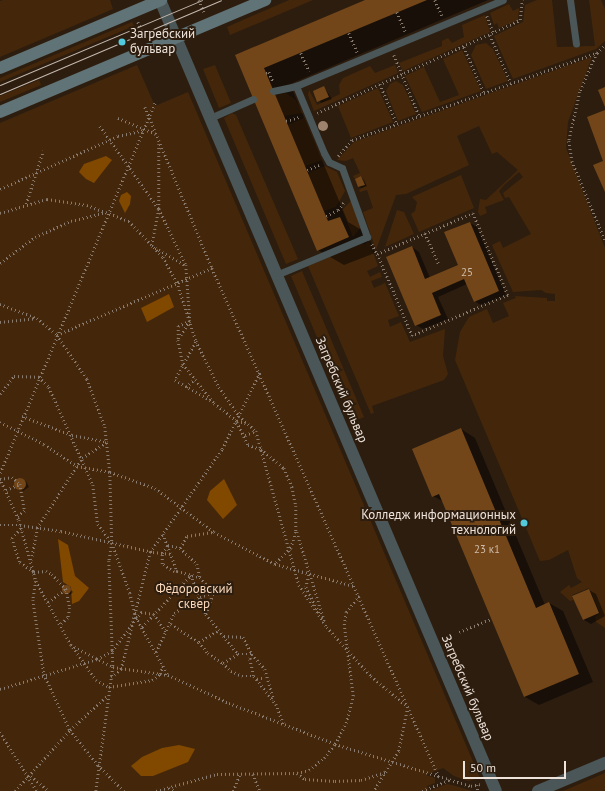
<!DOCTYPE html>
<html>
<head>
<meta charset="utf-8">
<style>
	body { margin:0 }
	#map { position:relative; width:605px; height:791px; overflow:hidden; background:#2d1d0f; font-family:"PT Sans",sans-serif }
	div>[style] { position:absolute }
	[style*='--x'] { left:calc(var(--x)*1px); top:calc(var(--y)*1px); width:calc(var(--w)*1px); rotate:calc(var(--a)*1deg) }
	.green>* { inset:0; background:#44270a }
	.forest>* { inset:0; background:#814800 }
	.shadow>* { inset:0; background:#0007 }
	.building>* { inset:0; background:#724619 }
	.round { border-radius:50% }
	.path>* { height:2.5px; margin-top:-1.25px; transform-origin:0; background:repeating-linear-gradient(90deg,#887a6e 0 1px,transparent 0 4px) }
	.lane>* { height:7px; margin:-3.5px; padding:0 3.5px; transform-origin:3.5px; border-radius:3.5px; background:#4a5657 }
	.street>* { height:12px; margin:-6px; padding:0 6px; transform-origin:6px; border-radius:6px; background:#4a5657 }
	.secondary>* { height:12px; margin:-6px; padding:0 6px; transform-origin:6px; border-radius:6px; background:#607376 }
	.tram>* { height:1px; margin:-0.5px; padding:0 0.5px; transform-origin:0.5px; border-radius:0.5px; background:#c5b9af }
	.trees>* { width:10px; height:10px; margin:-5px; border-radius:50%; background:#9d836d }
	.dots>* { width:11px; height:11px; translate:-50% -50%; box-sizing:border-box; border:2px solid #2d1d0f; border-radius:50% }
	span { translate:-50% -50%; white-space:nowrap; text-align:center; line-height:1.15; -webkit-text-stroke:4px #2d1d0f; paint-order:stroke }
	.number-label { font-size:11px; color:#cfbcaa }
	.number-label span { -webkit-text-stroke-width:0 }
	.poi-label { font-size:13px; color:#eee3da }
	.left { translate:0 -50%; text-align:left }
	.right { translate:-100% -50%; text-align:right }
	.street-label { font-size:13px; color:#eee3da }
	.park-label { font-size:13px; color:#f9d7ba }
	.scale { position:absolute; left:463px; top:761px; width:103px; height:18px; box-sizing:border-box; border:2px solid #eee3da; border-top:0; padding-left:5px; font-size:12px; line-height:14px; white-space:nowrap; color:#eee3da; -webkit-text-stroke:3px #2d1d0f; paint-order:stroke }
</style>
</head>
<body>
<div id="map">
	<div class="green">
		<i style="clip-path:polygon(3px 0,110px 0,113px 9px,0 57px,0 1px)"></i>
		<i style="clip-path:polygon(289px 0,313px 0,230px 35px,227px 27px)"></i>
		<i style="clip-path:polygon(537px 0,552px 0,557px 47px,595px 46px,589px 0,601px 0,605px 9px,605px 41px,596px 49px,513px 79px,494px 36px,523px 22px,525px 5px)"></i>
		<i style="clip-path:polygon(509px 4px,513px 11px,519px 8px,518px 20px,499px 28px,497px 23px,494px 25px,490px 13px)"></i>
		<i style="clip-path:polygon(485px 15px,490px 32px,403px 71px,399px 63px,442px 46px,442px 41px,448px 38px,452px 43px,464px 37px,462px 25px)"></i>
		<i style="clip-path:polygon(132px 22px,134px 26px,0 82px,0 78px)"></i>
		<i style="clip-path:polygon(486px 43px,493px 49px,508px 81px,486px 89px,471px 55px,476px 45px)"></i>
		<i style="clip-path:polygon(462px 50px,481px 91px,422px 112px,405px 76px,424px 67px,440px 102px,459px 95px,443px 59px)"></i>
		<i style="clip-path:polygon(592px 57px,568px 122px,566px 148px,605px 248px,605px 628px,596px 622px,595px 617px,600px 613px,589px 588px,572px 595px,573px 600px,570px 601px,560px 592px,569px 585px,571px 588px,582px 582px,577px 578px,568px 550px,549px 560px,540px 561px,455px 360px,460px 332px,469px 317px,487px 309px,493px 323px,509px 316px,503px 303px,516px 298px,515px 296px,547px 298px,547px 301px,555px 301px,555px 294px,546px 293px,541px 290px,513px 292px,492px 245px,500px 241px,503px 248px,531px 234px,509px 197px,505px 198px,503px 193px,523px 177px,519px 172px,504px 185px,499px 191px,504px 200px,485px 207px,487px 213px,480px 216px,478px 212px,480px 199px,486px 200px,518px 170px,497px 152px,492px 154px,479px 126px,457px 136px,469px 165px,406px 194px,396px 195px,376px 250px,363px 212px,373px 208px,367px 190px,360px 192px,359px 190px,366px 185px,365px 181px,361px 176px,355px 179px,353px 176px,360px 173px,353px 158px,346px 161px,337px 160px,354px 142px)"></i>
		<i style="clip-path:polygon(137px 65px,155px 106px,188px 92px,480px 778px,468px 781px,454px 776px,443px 768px,426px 775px,435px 778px,435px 783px,427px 786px,429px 791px,0 791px,0 123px)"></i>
		<i style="clip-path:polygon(215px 65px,231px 103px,219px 108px,203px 69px)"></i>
		<i style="clip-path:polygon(395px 65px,398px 73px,314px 111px,308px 95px,309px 90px,317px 105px,340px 94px,339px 85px,343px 78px,370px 66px,375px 73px)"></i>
		<i style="clip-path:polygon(39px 80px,41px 85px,0 102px,0 96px)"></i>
		<i style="clip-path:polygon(396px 81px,403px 85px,416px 114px,398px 121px,386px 91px,390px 84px)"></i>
		<i style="clip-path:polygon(378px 88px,393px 122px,351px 138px,338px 106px)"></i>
		<i style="clip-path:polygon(286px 93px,295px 99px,303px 113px,284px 116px,275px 95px)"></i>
		<i style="clip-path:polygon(232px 113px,236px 115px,298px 259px,286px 264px,224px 118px)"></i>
		<i style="clip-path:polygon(304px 118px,322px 160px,305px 166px,288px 125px)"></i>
		<i style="clip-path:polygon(325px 166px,337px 172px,345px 191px,336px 207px,324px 211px,308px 173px)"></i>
		<i style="clip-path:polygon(461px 175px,474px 208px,419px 232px,411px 214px,415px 211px,417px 202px,412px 197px)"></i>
		<i style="clip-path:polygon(351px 201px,360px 228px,353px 237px,342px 210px)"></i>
		<i style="clip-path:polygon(397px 210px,404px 212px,414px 234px,385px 247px)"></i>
		<i style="clip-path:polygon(369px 241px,378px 266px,367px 271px,370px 277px,380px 272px,382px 277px,371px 281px,374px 288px,385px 283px,399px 316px,388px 320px,390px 327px,401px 322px,410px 342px,445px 329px,443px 356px,448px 374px,444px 380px,372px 406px,374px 413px,371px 414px,308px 266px,363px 243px,364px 245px)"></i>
		<i style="clip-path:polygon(302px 271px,364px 417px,353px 422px,291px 276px)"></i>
		<i style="clip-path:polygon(605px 773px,605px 791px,563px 791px)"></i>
		<i style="clip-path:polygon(447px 784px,456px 786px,472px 791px,429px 791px)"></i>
	</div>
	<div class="forest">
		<i style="clip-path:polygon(106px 156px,112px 160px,94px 183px,86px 179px,79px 172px,84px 164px)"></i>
		<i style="clip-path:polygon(127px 192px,131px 196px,130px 204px,125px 213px,119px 201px,121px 195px)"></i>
		<i style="clip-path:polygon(169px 294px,174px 307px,147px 322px,141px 308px)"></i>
		<i style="clip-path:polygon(224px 479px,237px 505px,223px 519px,207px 500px,210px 491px)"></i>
		<i style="clip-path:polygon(58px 539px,68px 545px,75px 576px,89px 588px,79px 601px,72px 604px,71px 587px,63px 582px)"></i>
		<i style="clip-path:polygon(179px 745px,195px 749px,188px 762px,153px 776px,141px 776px,131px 766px,142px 757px,162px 748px)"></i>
	</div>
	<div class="shadow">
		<i style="clip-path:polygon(367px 0,488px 0,290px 84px,348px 222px,367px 233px,375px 253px,344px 265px,318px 250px,236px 55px)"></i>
		<i style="clip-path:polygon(324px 87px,332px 99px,321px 103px,314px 92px)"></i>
		<i style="clip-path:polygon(361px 177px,367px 186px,362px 188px,359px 187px)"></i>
		<i style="clip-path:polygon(470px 223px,477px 227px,506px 295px,481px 305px,474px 301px,467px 284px,438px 297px,448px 319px,423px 329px,416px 325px,412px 247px,419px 252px,430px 278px,460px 266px)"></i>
		<i style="clip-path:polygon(461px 429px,475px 438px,545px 605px,549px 603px,563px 611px,593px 682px,539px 705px,525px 697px,444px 502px,433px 496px)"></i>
		<i style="clip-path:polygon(18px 479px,26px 481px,29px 487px,23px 491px,20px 489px,15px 483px)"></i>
		<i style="clip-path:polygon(67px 586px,73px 592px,70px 595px,63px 589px)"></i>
		<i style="clip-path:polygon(589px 590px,596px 594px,605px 616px,591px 624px,584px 620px)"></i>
	</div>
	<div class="building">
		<i style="clip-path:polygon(365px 0,427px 0,264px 68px,328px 221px,340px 217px,349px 237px,317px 251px,235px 55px)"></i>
		<i style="clip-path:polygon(324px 86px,329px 97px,317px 102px,313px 91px)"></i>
		<i style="clip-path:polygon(605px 87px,605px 107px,598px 90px)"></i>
		<i style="clip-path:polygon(605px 110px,605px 192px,593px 165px,603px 161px,587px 117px)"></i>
		<i style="clip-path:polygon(361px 176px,365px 185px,358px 187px,355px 179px)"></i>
		<i style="clip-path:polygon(470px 222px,499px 291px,474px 302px,464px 279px,432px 293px,441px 315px,415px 326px,386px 257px,412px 246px,425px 279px,458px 265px,444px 232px)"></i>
		<i style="clip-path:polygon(461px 428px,536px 608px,549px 602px,579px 674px,524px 697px,439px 494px,432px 497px,412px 449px)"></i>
		<i class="round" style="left:14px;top:478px;width:12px;height:12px"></i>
		<i class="round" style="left:61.5px;top:584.5px;width:9px;height:9px"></i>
		<i style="clip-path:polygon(589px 589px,599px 613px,583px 620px,572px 596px)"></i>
	</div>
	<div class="path">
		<i style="--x:199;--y:0;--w:13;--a:67"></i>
		<i style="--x:435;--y:0;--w:17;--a:66"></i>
		<i style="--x:397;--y:12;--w:21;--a:67"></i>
		<i style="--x:487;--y:16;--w:19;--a:69"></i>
		<i style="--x:138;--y:22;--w:17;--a:65"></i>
		<i style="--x:349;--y:33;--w:21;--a:67"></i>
		<i style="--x:490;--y:35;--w:52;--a:66.4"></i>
		<i style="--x:464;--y:47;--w:50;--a:66.5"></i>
		<i style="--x:301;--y:53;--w:20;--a:66"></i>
		<i style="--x:597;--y:53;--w:43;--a:113.6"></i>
		<i style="--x:580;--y:92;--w:50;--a:102.7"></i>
		<i style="--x:569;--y:141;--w:20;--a:81"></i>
		<i style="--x:572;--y:161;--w:86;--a:67.3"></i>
		<i style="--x:394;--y:55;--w:65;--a:67.4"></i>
		<i style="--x:266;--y:73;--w:3;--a:-18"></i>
		<i style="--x:269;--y:72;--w:10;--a:66"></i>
		<i style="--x:380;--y:84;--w:43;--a:67"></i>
		<i style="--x:145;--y:107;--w:174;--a:67.4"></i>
		<i style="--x:212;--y:268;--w:557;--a:65.96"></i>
		<i style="--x:317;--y:113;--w:223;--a:-24.6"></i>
		<i style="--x:520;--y:20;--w:20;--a:-84"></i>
		<i style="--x:118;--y:118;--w:41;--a:22.8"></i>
		<i style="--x:286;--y:121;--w:14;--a:-17"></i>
		<i style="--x:100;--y:126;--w:102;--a:54.6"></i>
		<i style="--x:159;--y:209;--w:62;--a:64.3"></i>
		<i style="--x:186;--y:265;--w:56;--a:85.9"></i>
		<i style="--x:190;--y:321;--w:22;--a:122"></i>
		<i style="--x:178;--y:340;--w:25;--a:78"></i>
		<i style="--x:183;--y:364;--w:50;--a:51.5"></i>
		<i style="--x:214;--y:403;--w:29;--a:38"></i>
		<i style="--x:237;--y:421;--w:9;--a:13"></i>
		<i style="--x:159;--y:144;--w:65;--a:90"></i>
		<i style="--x:159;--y:209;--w:38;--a:101"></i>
		<i style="--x:152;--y:246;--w:38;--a:30"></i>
		<i style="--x:338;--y:156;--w:21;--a:-49"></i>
		<i style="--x:352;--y:140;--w:260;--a:-19.6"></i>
		<i style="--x:597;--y:53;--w:11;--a:-45"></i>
		<i style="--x:307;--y:170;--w:13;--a:-23"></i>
		<i style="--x:0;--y:189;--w:129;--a:-24.2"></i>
		<i style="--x:118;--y:136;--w:27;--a:-13"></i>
		<i style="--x:26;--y:204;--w:56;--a:-72.2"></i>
		<i style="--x:0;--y:213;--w:49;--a:-16.6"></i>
		<i style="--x:47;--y:199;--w:40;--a:8.5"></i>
		<i style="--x:87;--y:205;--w:45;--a:20.9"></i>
		<i style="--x:129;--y:221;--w:50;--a:46.6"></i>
		<i style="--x:163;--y:257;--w:29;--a:61"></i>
		<i style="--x:177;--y:282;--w:62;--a:72.1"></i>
		<i style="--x:196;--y:341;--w:51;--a:63.4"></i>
		<i style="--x:219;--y:387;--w:35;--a:55"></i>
		<i style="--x:239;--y:416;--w:23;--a:41"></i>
		<i style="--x:256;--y:431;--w:160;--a:74.4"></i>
		<i style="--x:299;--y:585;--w:50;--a:56.3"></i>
		<i style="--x:327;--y:627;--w:66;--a:48.1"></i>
		<i style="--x:371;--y:676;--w:48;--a:40"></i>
		<i style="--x:408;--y:707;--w:45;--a:101.6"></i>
		<i style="--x:399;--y:751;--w:47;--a:122"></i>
		<i style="--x:473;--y:213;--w:89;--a:66.9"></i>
		<i style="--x:508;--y:295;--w:104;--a:156.9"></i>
		<i style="--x:412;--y:336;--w:89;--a:-113.1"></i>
		<i style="--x:377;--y:254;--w:104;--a:-23.1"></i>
		<i style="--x:326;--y:216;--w:13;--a:-27"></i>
		<i style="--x:338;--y:210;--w:10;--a:-53"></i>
		<i style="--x:425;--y:233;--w:35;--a:66"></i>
		<i style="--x:372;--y:244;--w:11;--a:63"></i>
		<i style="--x:0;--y:263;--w:44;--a:-36.6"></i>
		<i style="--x:35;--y:237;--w:39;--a:-24"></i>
		<i style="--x:71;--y:221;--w:36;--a:-14"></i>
		<i style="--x:0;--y:304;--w:40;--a:21"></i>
		<i style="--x:37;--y:318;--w:26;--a:40"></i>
		<i style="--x:57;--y:335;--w:53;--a:55.7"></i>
		<i style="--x:87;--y:379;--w:51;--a:69.4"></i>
		<i style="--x:105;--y:427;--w:45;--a:83.7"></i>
		<i style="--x:110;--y:472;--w:71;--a:88.4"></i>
		<i style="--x:112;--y:543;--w:53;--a:70.2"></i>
		<i style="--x:130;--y:593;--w:25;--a:76"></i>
		<i style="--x:136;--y:617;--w:66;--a:61.1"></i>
		<i style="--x:0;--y:322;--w:36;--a:-6"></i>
		<i style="--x:57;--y:335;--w:169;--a:-23.4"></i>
		<i style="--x:178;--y:339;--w:13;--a:-90"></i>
		<i style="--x:178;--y:326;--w:12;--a:-24"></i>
		<i style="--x:196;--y:342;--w:43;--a:118.9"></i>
		<i style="--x:175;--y:380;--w:43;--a:29.6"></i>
		<i style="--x:186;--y:387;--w:12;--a:-42"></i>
		<i style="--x:0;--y:394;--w:23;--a:-52"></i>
		<i style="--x:14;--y:376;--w:25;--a:2"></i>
		<i style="--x:39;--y:377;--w:14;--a:45"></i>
		<i style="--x:49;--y:387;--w:107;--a:65.8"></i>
		<i style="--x:93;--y:485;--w:39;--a:83"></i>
		<i style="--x:98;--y:524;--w:24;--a:54"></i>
		<i style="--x:112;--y:543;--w:18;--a:99"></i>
		<i style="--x:109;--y:561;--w:106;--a:87.8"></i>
		<i style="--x:113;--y:667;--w:125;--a:97.8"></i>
		<i style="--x:22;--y:416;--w:53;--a:20.8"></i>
		<i style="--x:72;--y:435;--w:36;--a:11"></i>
		<i style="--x:0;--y:422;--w:49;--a:26.6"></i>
		<i style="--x:44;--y:444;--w:40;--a:34"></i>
		<i style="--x:77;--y:466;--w:34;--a:10"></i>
		<i style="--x:110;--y:472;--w:48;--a:19.6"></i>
		<i style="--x:155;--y:488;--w:74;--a:36.7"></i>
		<i style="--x:214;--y:532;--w:69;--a:27.7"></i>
		<i style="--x:275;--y:564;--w:82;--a:15.6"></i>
		<i style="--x:237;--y:422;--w:25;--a:64"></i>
		<i style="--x:248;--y:445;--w:14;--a:17"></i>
		<i style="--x:261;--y:449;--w:30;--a:40"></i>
		<i style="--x:284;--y:468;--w:21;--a:67"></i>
		<i style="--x:292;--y:487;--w:19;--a:78"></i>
		<i style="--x:296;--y:506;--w:26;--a:90"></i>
		<i style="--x:296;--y:532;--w:17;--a:107"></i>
		<i style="--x:291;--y:548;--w:23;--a:135"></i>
		<i style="--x:245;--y:435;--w:12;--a:-20"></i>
		<i style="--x:0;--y:473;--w:401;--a:-67.3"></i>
		<i style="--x:0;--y:478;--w:46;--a:65.7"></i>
		<i style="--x:19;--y:520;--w:63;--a:74.4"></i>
		<i style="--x:36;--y:581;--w:73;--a:61.3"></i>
		<i style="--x:71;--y:645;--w:47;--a:27.6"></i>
		<i style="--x:113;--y:667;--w:56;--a:8.3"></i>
		<i style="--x:168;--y:675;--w:67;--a:24.7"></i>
		<i style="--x:229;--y:703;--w:114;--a:21.1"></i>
		<i style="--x:335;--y:744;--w:142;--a:17.2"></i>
		<i style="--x:471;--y:786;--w:9;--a:-13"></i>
		<i style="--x:0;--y:479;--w:12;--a:-9"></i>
		<i style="--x:12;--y:477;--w:11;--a:41"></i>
		<i style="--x:20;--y:484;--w:27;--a:80"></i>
		<i style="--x:25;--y:511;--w:10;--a:143"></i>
		<i style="--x:6;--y:490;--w:15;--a:-23"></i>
		<i style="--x:0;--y:525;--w:20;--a:0"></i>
		<i style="--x:20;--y:525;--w:41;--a:8.3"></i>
		<i style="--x:61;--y:531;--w:94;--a:12.9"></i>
		<i style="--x:153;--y:552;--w:19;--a:6"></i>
		<i style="--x:21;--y:529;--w:13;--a:135"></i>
		<i style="--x:12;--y:538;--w:25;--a:72"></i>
		<i style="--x:20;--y:562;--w:17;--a:36"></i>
		<i style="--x:34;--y:572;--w:12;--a:-5"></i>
		<i style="--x:46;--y:571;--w:7;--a:27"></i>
		<i style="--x:52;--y:574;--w:21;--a:47"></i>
		<i style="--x:66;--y:589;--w:19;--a:78"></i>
		<i style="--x:70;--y:608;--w:10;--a:101"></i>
		<i style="--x:68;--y:618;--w:9;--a:139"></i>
		<i style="--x:297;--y:532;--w:95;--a:72.9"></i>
		<i style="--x:163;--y:534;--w:40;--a:69"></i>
		<i style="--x:177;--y:571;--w:23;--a:15"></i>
		<i style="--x:180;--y:548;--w:14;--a:-60"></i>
		<i style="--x:187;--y:536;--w:26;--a:-9"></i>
		<i style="--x:31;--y:560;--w:33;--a:-79"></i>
		<i style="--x:37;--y:528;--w:83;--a:-57.3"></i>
		<i style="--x:82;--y:458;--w:30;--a:-33"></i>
		<i style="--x:177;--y:571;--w:3;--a:162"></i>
		<i style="--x:174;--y:572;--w:14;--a:-146"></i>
		<i style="--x:162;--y:564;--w:11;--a:-90"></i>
		<i style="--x:162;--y:553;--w:10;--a:-53"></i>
		<i style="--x:168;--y:545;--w:12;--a:14"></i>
		<i style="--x:180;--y:548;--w:23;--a:43"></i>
		<i style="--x:197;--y:564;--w:13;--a:77"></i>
		<i style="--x:200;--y:577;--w:20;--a:49"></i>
		<i style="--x:191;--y:575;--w:42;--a:69"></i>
		<i style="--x:206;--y:614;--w:51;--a:51.3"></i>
		<i style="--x:309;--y:575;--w:12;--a:104"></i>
		<i style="--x:306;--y:587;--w:30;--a:63"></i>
		<i style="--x:36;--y:581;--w:19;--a:99"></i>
		<i style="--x:33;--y:600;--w:75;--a:81.5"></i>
		<i style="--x:44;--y:674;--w:62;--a:65.1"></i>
		<i style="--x:70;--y:730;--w:45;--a:51.3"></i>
		<i style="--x:98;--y:765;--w:37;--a:45"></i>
		<i style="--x:48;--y:602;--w:22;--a:-36"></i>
		<i style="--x:206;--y:614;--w:22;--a:-72"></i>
		<i style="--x:171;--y:624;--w:33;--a:33"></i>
		<i style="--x:199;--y:642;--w:23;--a:-31"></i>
		<i style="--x:142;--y:627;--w:71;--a:-46.7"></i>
		<i style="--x:459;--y:632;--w:35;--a:-22"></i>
		<i style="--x:224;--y:636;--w:19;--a:3"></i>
		<i style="--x:243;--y:637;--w:19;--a:62"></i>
		<i style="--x:252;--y:654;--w:5;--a:112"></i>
		<i style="--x:250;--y:659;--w:17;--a:77"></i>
		<i style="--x:254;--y:676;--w:36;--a:52"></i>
		<i style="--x:276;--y:704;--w:22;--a:69"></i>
		<i style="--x:199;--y:642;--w:14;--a:51"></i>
		<i style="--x:208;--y:653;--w:18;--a:34"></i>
		<i style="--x:223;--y:663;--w:17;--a:-31"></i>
		<i style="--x:238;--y:654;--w:14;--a:0"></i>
		<i style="--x:252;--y:654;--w:20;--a:49"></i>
		<i style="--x:265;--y:669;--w:32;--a:74"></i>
		<i style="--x:73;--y:647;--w:40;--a:55.1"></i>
		<i style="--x:96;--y:680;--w:15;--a:28"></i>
		<i style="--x:109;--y:687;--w:44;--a:-9.2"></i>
		<i style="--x:152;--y:680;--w:10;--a:-37"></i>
		<i style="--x:160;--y:674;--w:9;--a:-72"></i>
		<i style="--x:156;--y:652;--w:43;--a:-65.2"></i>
		<i style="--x:174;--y:613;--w:31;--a:-32"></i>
		<i style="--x:200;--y:597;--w:14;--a:-21"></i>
		<i style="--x:223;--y:663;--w:11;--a:45"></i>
		<i style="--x:231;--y:671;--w:12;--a:24"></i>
		<i style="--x:242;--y:676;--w:12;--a:0"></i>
		<i style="--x:111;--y:677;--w:13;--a:-39"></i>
		<i style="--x:121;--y:669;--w:121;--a:-76.1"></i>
		<i style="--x:150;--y:552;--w:126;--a:-55"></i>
		<i style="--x:222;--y:449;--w:86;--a:-63.7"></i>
		<i style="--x:257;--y:679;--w:8;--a:-14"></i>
		<i style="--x:0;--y:689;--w:102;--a:-17.2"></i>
		<i style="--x:97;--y:659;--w:17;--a:-28"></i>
		<i style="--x:112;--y:651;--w:49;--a:-53.4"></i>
		<i style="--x:141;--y:612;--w:13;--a:9"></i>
		<i style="--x:154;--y:614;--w:22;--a:56"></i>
		<i style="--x:0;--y:732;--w:70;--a:57.9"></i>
		<i style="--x:297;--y:773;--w:10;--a:37"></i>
		<i style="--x:305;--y:779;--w:30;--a:4"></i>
		<i style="--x:335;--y:781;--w:26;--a:-2"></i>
		<i style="--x:361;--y:780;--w:26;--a:-18"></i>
		<i style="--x:253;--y:774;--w:18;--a:68"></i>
		<i style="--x:31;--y:776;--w:23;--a:40"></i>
		<i style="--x:477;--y:785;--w:6;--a:81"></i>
		<i style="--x:169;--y:788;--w:7;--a:27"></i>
		<i style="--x:15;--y:791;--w:82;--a:-48"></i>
		<i style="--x:70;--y:730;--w:52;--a:-42.6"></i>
		<i style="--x:156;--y:791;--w:63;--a:-15.6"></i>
		<i style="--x:217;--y:774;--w:80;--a:-0.7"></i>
		<i style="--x:297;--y:773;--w:12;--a:-14"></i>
		<i style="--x:309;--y:770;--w:19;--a:-39"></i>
		<i style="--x:324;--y:758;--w:18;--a:-52"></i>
		<i style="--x:335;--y:744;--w:24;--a:-62"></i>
		<i style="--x:346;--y:723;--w:28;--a:-75"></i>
		<i style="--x:353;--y:696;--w:72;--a:-97.2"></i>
		<i style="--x:344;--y:625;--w:13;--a:-81"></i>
		<i style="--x:346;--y:612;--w:21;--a:-51"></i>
		<i style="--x:233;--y:791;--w:18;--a:-68"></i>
		<i style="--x:422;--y:791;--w:29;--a:-22"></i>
	</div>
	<div class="lane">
		<i style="--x:570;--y:0;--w:44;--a:82.2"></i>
		<i style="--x:273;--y:91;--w:24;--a:-12"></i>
		<i style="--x:210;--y:118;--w:47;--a:-23.8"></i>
		<i style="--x:276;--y:275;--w:99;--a:-22.7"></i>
		<i style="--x:367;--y:237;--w:73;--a:-109.9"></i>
		<i style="--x:342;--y:168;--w:14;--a:-155"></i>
		<i style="--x:329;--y:162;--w:10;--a:-119"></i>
		<i style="--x:324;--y:153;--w:73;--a:-112.7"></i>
		<i style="--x:296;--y:86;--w:224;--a:-22.6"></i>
	</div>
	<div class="street">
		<i style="--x:160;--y:0;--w:859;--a:66.99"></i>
		<i style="--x:538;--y:791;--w:73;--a:-22.7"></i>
	</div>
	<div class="secondary">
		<i style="--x:0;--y:68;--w:175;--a:-22.9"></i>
		<i style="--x:0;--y:112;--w:288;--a:-22.9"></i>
	</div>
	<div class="tram">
		<i style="--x:0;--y:85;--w:219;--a:-22.8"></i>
		<i style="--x:0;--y:94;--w:240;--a:-23"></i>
	</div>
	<div class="trees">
		<i style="left:323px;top:126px"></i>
	</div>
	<div class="dots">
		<i style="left:122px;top:42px;background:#53cadc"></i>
		<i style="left:524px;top:523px;background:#53cadc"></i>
	</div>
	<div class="number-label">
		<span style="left:467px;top:272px">25</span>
		<span style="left:487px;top:549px">23 к1</span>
	</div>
	<div class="poi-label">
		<span class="left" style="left:130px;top:42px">Загребский<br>бульвар</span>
		<span class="right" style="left:516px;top:523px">Колледж информационных<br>технологий</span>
	</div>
	<div class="street-label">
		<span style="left:341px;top:390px;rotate:67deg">Загребский бульвар</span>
		<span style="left:467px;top:688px;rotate:67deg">Загребский бульвар</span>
	</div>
	<div class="park-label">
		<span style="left:194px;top:597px">Фёдоровский<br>сквер</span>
	</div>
	<div class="scale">50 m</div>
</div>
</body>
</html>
